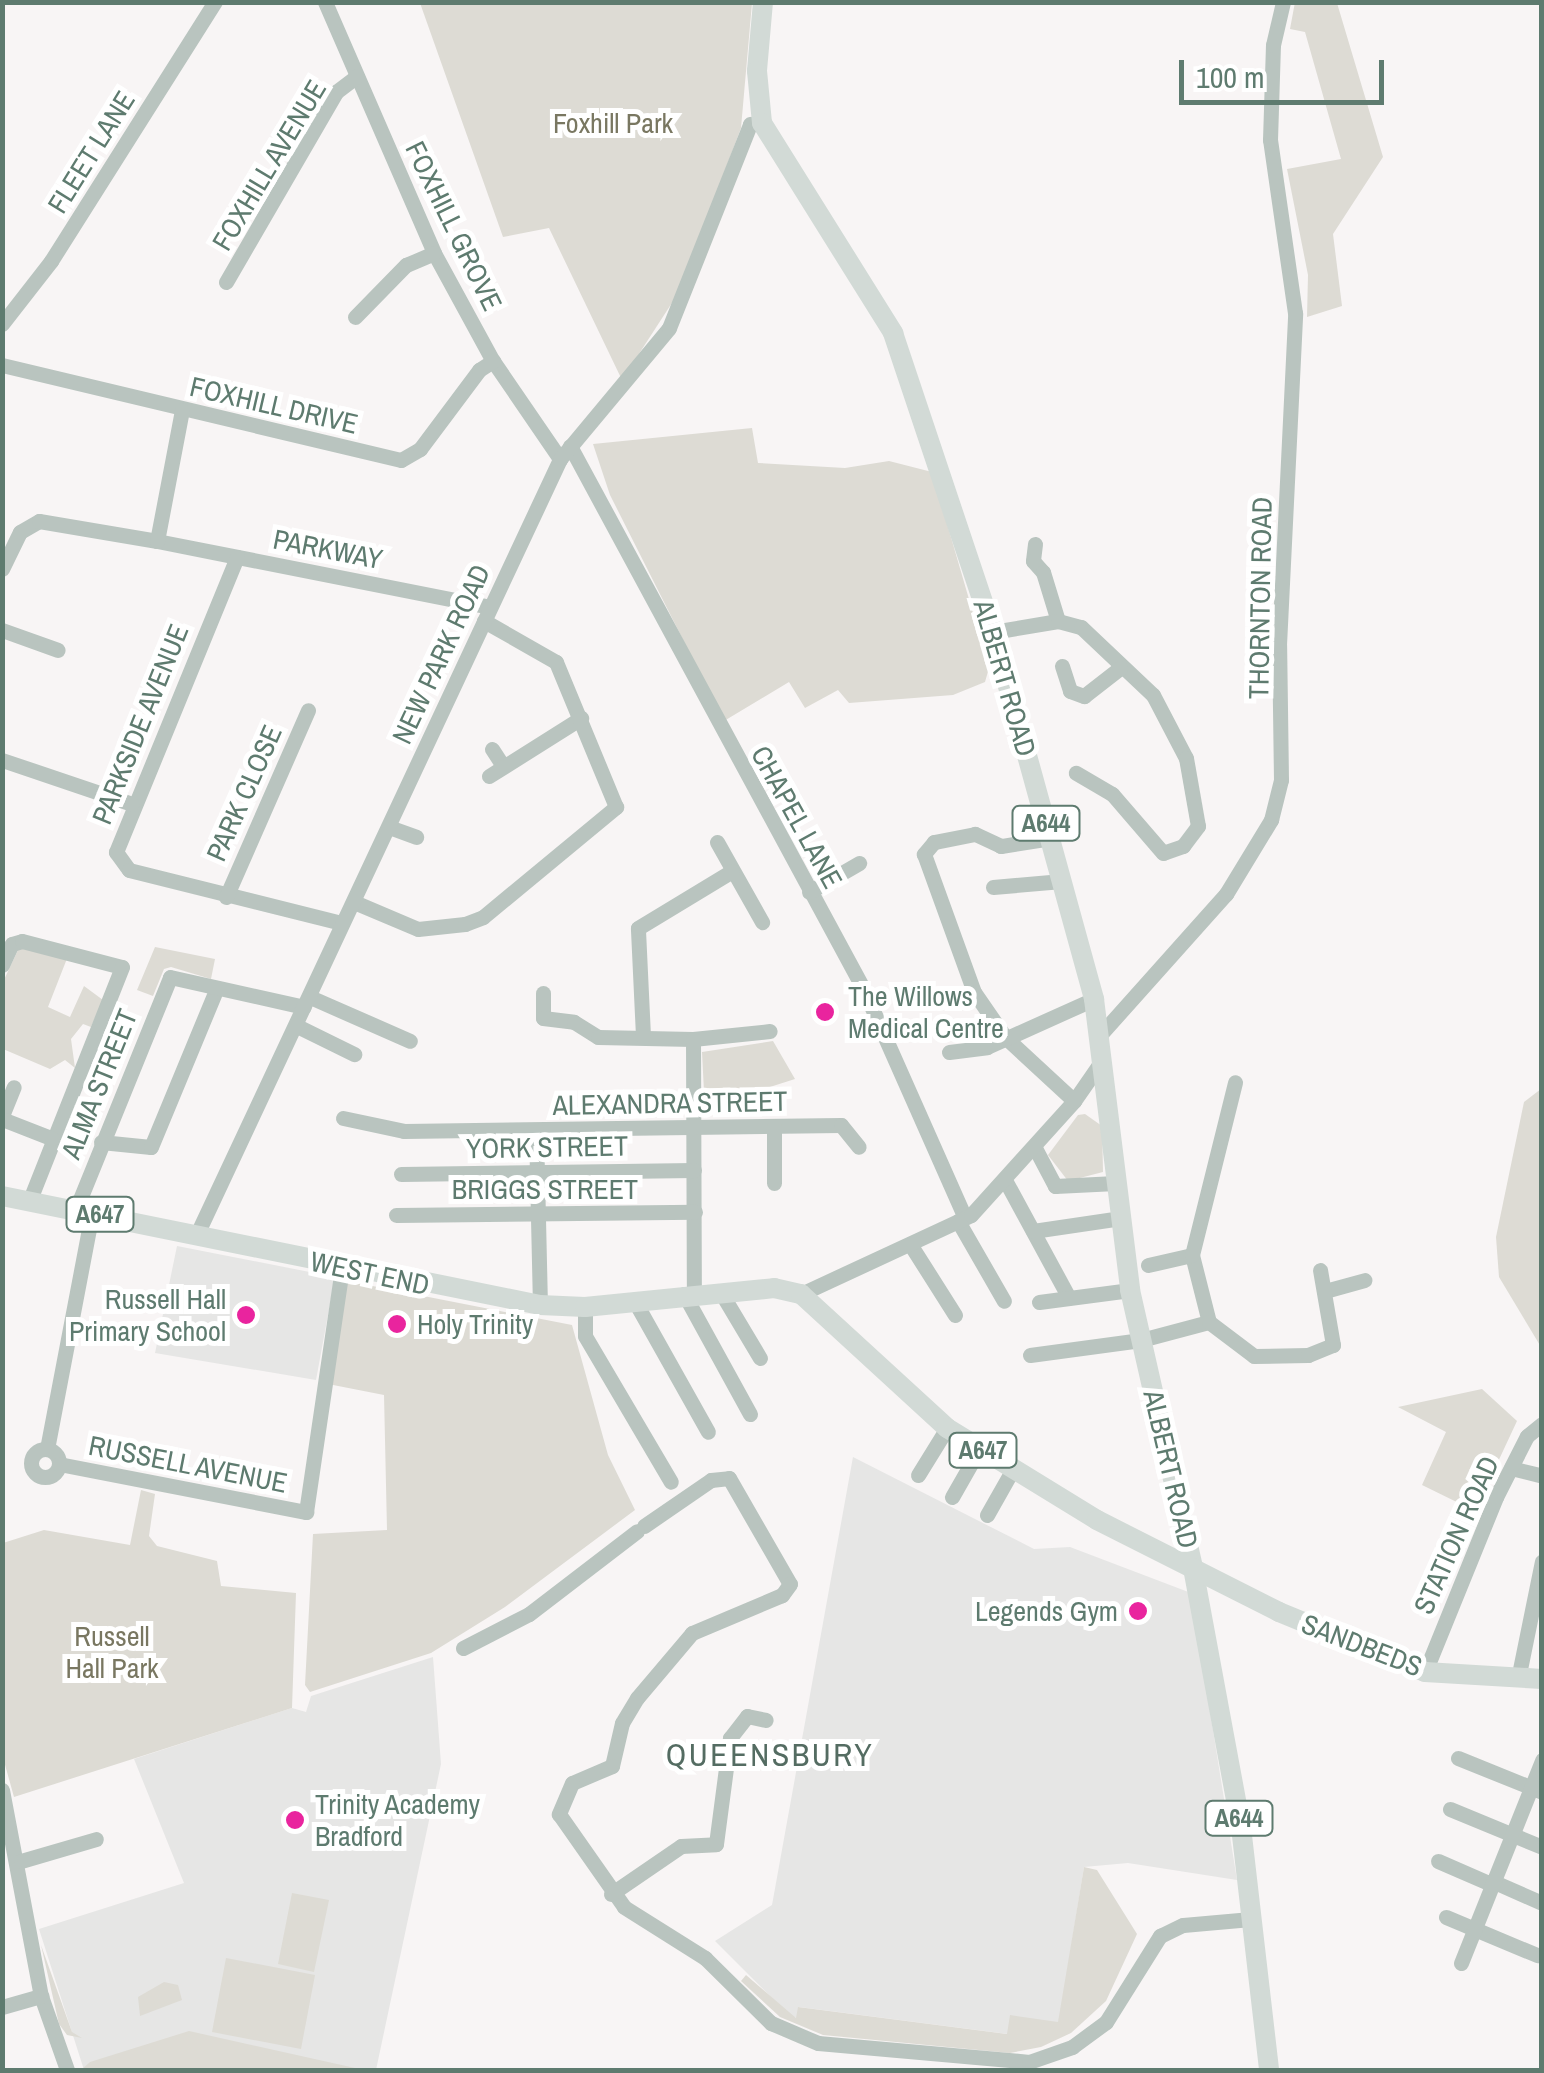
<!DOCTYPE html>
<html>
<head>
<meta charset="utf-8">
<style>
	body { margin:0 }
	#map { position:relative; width:1544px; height:2073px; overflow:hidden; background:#f8f5f5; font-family:"Archivo Narrow",sans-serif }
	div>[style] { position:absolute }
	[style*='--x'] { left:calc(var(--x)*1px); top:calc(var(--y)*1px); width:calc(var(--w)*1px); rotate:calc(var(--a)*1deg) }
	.built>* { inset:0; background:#e6e6e5 }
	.green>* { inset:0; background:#dddbd4 }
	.minor>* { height:15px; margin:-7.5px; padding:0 7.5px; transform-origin:7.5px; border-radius:7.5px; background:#b9c4bf }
	.minor>.ring { margin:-7.5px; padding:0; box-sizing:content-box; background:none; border:15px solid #b9c4bf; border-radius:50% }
	.major>* { height:20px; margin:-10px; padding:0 10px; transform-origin:10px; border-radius:10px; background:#d2dad6 }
	.dots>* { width:28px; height:28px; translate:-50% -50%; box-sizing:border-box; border:5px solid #fff; border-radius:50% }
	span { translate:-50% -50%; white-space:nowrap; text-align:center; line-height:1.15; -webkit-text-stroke:10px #fff; paint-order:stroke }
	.shield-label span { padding:2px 8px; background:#fff; border:2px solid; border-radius:8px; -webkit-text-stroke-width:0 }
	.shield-label { font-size:25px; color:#5e7b6f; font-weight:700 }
	.park-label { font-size:28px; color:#797761 }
	.street-label { font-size:28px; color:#5e7b6f }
	.poi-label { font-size:28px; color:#5e7b6f }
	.left { translate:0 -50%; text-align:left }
	.right { translate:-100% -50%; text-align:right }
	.quarter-label { font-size:32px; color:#546c62; letter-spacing:2.5px }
	.frame { position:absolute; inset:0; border:5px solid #5e7b6f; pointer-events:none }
	.scale { position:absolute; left:1179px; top:60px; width:205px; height:45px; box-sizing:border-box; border:5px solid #5e7b6f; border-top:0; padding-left:12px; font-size:30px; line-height:35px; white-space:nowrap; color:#5e7b6f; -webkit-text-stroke:8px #fff; paint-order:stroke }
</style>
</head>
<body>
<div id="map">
	<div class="built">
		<i style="clip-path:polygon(177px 1246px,335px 1277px,316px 1380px,155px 1353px)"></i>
		<i style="clip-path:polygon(853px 1457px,1034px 1549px,1070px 1547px,1191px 1593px,1237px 1880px,1128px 1863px,1084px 1867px,1059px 2022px,1008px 2034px,799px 2007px,797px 2018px,791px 2017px,715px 1941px,772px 1905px)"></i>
		<i style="clip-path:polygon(433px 1657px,441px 1764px,376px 2070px,84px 2070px,39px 1929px,184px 1883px,134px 1759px,292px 1708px,306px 1712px,311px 1696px)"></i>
	</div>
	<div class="green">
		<i style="clip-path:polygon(1295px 2px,1337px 3px,1383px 157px,1333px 234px,1342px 306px,1307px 317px,1308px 275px,1287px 169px,1341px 159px,1305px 32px,1290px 29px)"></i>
		<i style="clip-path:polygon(420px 3px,752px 3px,741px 128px,679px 292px,622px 380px,549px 228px,503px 237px)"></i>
		<i style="clip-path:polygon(752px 428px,758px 463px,845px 468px,889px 461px,932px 472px,989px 668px,985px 682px,953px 695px,849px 703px,838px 690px,805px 708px,789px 682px,724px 721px,610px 495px,593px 444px)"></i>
		<i style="clip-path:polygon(155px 947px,215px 959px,211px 979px,171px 967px,164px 969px,153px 996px,137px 990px)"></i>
		<i style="clip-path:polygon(19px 948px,68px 956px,48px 1007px,70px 1017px,84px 986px,103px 1000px,91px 1027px,83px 1024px,71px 1039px,75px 1068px,65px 1060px,50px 1069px,3px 1049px,2px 984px)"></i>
		<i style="clip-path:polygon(773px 1041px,795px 1079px,751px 1093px,750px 1115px,705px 1112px,702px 1052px)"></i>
		<i style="clip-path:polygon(1541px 1089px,1541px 1347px,1499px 1277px,1496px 1237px,1524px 1102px)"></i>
		<i style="clip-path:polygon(1085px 1114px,1102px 1126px,1103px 1172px,1068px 1181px,1048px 1155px,1078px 1115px)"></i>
		<i style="clip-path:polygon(347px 1281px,572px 1325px,608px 1455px,635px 1510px,505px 1607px,431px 1653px,310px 1692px,305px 1685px,313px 1534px,387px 1530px,384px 1395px,328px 1384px)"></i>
		<i style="clip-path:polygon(1482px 1389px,1517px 1421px,1475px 1511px,1422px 1485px,1446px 1432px,1398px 1407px)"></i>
		<i style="clip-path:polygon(141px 1490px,155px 1494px,149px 1536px,157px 1546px,217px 1561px,221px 1586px,296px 1593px,292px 1708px,14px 1797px,2px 1754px,3px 1543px,44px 1530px,130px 1545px)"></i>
		<i style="clip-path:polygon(1084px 1867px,1097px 1870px,1137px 1934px,1106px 2001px,1071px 2033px,1041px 2047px,1010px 2053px,823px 2035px,780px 2017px,741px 1981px,746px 1975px,796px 2018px,798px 2007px,1007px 2034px,1010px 2015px,1058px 2022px)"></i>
		<i style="clip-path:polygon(292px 1893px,329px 1900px,314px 1972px,278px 1964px)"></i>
		<i style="clip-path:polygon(41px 1945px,72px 2032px,82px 2038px,67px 2035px,59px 2024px)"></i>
		<i style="clip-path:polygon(226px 1958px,315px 1975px,301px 2049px,212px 2032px)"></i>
		<i style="clip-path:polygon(164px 1982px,178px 1985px,182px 2000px,140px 2016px,138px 1997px)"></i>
		<i style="clip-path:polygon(189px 2031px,364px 2070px,81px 2070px,90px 2062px)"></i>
	</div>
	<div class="minor">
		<i style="--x:325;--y:2;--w:274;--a:66.5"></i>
		<i style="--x:434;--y:253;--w:123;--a:61.4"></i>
		<i style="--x:493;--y:361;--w:119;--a:55.6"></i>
		<i style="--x:226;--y:282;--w:220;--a:-59.9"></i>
		<i style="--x:336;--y:92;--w:26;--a:-37"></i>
		<i style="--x:355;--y:317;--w:73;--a:-45.6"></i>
		<i style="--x:406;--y:265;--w:30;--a:-23"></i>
		<i style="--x:2;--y:324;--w:80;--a:-52.1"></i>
		<i style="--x:51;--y:261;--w:307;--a:-57.7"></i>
		<i style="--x:2;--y:365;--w:410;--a:13.4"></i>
		<i style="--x:401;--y:460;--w:22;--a:-30"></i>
		<i style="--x:420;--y:449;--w:99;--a:-53.2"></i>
		<i style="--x:479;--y:370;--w:17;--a:-33"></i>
		<i style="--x:570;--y:446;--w:618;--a:61.61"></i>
		<i style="--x:864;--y:990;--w:249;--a:66.1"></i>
		<i style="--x:157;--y:541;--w:338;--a:11.2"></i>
		<i style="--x:1035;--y:544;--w:17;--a:97"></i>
		<i style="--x:1033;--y:561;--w:15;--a:48"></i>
		<i style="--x:1043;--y:572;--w:51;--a:73"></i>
		<i style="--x:237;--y:557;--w:319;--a:112.3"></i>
		<i style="--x:116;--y:852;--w:22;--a:54"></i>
		<i style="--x:129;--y:870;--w:219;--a:14"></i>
		<i style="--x:2;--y:569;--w:41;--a:-64.1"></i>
		<i style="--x:20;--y:532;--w:22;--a:-30"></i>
		<i style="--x:39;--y:521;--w:120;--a:9.6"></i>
		<i style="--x:157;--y:541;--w:133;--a:-79.2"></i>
		<i style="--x:2;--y:630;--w:59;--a:19.7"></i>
		<i style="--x:993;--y:632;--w:66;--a:-9.6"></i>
		<i style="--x:1058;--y:621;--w:24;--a:15"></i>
		<i style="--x:1081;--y:627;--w:99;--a:43.4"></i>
		<i style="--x:1153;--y:695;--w:71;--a:62.4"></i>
		<i style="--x:1186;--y:758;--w:69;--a:80"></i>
		<i style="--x:1198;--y:826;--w:25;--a:127"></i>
		<i style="--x:1183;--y:846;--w:21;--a:161"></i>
		<i style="--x:1163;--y:853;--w:78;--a:-130.8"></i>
		<i style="--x:1112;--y:794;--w:42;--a:-149.7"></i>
		<i style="--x:1062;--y:666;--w:26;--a:72"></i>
		<i style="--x:1070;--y:691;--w:15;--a:20"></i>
		<i style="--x:1084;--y:696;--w:46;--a:-37.9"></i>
		<i style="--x:492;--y:749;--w:20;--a:57"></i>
		<i style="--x:2;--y:760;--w:137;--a:18.7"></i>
		<i style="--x:489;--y:776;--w:109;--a:-32.2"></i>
		<i style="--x:389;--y:827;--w:29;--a:20"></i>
		<i style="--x:1051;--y:838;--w:51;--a:170.9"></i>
		<i style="--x:1001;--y:846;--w:29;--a:-155"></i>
		<i style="--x:975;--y:834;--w:42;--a:169"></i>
		<i style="--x:934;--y:842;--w:16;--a:130"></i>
		<i style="--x:924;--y:854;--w:147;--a:70.1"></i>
		<i style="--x:974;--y:992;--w:55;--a:55.4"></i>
		<i style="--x:1005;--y:1037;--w:94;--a:42.8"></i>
		<i style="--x:717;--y:842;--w:92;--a:60.6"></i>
		<i style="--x:993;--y:887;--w:69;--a:-5"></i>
		<i style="--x:809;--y:892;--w:58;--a:-30.1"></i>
		<i style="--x:226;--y:897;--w:204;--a:-66.3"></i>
		<i style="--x:354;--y:902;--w:69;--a:22.9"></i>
		<i style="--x:418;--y:929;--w:47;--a:-6.1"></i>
		<i style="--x:465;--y:924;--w:19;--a:-21"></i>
		<i style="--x:483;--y:917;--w:173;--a:-39.6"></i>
		<i style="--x:616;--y:807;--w:157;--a:-112.5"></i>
		<i style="--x:556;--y:662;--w:83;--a:-150.3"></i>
		<i style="--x:2;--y:965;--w:23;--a:-65"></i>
		<i style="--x:12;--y:944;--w:10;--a:-17"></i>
		<i style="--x:22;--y:941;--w:103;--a:14.6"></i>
		<i style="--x:122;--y:967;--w:253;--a:111.6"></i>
		<i style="--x:543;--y:993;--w:25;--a:90"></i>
		<i style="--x:543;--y:1018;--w:31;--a:7"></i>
		<i style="--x:574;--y:1022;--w:28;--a:32"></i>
		<i style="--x:598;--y:1037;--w:95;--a:1.2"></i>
		<i style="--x:693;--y:1039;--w:77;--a:-5.9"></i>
		<i style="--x:310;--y:997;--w:109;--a:23.7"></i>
		<i style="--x:297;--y:1026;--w:64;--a:26.2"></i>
		<i style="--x:643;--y:1036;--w:108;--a:-92.7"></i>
		<i style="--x:638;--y:928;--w:110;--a:-31.2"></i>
		<i style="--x:1099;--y:1036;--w:191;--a:-48.2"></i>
		<i style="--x:1226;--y:894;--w:87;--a:-58.7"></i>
		<i style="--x:1271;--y:820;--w:41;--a:-76"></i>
		<i style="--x:1281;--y:780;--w:135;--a:-90.8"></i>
		<i style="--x:1279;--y:645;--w:332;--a:-87.2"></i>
		<i style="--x:1295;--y:313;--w:175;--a:-98.2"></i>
		<i style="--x:1270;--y:140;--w:95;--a:-88.2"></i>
		<i style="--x:1273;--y:45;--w:44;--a:-76.9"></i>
		<i style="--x:693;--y:1039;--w:254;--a:89.8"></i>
		<i style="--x:949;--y:1052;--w:38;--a:-7"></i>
		<i style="--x:987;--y:1047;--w:117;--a:-24.2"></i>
		<i style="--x:2;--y:1116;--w:31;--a:-68"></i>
		<i style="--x:343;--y:1118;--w:62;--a:12"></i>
		<i style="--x:404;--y:1131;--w:437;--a:-0.8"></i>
		<i style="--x:841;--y:1125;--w:28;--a:51"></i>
		<i style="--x:2;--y:1119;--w:53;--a:21.2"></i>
		<i style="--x:774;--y:1126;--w:57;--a:90"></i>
		<i style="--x:536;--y:1130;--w:175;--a:88.7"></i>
		<i style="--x:101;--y:1142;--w:50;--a:5.7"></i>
		<i style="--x:151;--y:1147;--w:172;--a:-67.5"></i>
		<i style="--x:1035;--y:1148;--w:43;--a:62.2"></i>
		<i style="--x:1055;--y:1186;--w:61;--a:-2.8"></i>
		<i style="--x:401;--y:1174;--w:293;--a:-0.8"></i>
		<i style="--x:1005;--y:1180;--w:134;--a:61.5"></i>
		<i style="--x:76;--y:1209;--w:250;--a:-67.9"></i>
		<i style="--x:170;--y:977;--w:137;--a:12.6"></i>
		<i style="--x:396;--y:1215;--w:299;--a:-0.6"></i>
		<i style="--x:958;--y:1221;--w:92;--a:60.1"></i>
		<i style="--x:1033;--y:1231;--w:89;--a:-8.4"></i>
		<i style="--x:197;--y:1234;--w:856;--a:-64.9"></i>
		<i style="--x:560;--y:459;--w:170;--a:-50.2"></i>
		<i style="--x:669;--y:328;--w:219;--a:-68.3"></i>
		<i style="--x:750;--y:124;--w:12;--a:-5"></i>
		<i style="--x:910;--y:1244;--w:84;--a:57.6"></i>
		<i style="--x:1192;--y:1255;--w:69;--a:75.8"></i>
		<i style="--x:1148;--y:1265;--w:45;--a:-12.8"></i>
		<i style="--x:1192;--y:1255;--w:178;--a:-76"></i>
		<i style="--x:720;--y:1291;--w:78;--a:59.2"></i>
		<i style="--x:1325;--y:1291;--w:41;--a:-15.4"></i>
		<i style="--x:684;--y:1294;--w:137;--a:61.2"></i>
		<i style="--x:801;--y:1294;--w:187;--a:-24.9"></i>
		<i style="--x:971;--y:1215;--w:154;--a:-47.9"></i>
		<i style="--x:1074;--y:1101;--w:47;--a:-55.3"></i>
		<i style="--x:634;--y:1300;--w:151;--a:60.7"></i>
		<i style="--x:1039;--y:1302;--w:92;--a:-7.5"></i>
		<i style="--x:585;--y:1307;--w:29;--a:90"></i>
		<i style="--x:585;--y:1336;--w:169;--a:59.5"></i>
		<i style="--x:1030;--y:1355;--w:112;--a:-7.7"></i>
		<i style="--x:1141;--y:1340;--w:70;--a:-14.8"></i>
		<i style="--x:1209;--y:1322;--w:56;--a:37.1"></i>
		<i style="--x:1254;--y:1356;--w:54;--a:-1.1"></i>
		<i style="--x:1308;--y:1355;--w:27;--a:-22"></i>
		<i style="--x:1333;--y:1345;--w:76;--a:-99.8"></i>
		<i style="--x:47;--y:1449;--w:240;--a:-79.2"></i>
		<i class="ring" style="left:31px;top:1449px;width:13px;height:13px"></i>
		<i style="--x:59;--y:1464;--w:252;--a:11"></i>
		<i style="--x:306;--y:1512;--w:248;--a:-81.6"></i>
		<i style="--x:1511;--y:1468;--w:32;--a:14"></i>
		<i style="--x:918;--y:1475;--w:55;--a:-58.3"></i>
		<i style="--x:952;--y:1497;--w:56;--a:-60.3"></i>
		<i style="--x:987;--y:1515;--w:53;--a:-60.5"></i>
		<i style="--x:644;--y:1526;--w:81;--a:-34.5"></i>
		<i style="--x:711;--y:1480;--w:18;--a:-6"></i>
		<i style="--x:729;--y:1478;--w:122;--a:60.1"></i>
		<i style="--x:790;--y:1584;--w:14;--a:126"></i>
		<i style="--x:782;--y:1595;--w:98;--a:157.1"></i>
		<i style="--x:692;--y:1633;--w:85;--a:130.2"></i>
		<i style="--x:637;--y:1698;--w:29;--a:121"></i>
		<i style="--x:622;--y:1723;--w:44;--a:103.1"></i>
		<i style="--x:612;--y:1766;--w:43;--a:157"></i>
		<i style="--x:572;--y:1783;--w:34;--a:113"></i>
		<i style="--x:559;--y:1814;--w:113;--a:55"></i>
		<i style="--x:624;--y:1907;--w:96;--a:32.2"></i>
		<i style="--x:705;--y:1958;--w:93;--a:44.6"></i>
		<i style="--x:771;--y:2023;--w:51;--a:23.1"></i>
		<i style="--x:818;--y:2043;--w:212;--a:5.1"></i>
		<i style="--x:1029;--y:2062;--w:46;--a:-19.2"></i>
		<i style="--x:1072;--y:2047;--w:42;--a:-36.3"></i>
		<i style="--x:1106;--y:2022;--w:102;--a:-57.9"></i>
		<i style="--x:1160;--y:1936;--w:25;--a:-26"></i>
		<i style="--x:1183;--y:1925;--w:68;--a:-5"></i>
		<i style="--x:463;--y:1648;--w:74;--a:-27.3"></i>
		<i style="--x:529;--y:1614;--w:136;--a:-37.5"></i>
		<i style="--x:1425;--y:1672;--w:189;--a:-67.9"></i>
		<i style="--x:1496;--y:1497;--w:68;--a:-63.1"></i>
		<i style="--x:1527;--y:1436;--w:19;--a:-39"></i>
		<i style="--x:1518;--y:1679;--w:120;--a:-78.5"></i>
		<i style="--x:1458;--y:1758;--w:91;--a:22"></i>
		<i style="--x:2;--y:1790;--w:210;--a:79.3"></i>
		<i style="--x:41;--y:1996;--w:78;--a:70.6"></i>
		<i style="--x:1450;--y:1809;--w:100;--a:22.4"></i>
		<i style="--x:21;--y:1861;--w:78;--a:-16.3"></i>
		<i style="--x:1438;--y:1861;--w:58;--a:23.5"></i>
		<i style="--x:1492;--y:1881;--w:55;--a:23.7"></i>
		<i style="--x:611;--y:1894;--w:85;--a:-34.4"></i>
		<i style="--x:681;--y:1846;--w:35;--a:-3"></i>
		<i style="--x:716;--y:1844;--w:107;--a:-82.5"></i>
		<i style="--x:730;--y:1738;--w:28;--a:-52"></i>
		<i style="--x:747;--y:1716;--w:19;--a:12"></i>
		<i style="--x:1446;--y:1917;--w:99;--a:22.7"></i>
		<i style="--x:1461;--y:1963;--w:219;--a:-68.2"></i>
		<i style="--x:2;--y:2007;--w:41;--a:-15.8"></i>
	</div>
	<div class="major">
		<i style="--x:763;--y:2;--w:69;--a:95"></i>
		<i style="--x:757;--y:71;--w:52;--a:84.5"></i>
		<i style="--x:762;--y:123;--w:248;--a:58"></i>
		<i style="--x:893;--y:333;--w:315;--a:71.5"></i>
		<i style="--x:993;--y:632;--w:381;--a:74.6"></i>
		<i style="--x:1094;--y:999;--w:293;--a:82.9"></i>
		<i style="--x:1130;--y:1290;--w:285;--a:77.2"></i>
		<i style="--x:1193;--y:1568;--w:263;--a:79.5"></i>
		<i style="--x:1241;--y:1827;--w:245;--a:83.4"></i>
		<i style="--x:2;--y:1196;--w:549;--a:11.45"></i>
		<i style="--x:540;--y:1305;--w:45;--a:2.5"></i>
		<i style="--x:585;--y:1307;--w:190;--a:-5.7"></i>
		<i style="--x:774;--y:1288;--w:28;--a:13"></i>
		<i style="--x:801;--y:1294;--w:198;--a:42.5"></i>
		<i style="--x:947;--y:1428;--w:176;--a:31.5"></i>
		<i style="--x:1097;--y:1520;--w:204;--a:26.8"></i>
		<i style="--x:1279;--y:1612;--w:158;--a:22.3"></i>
		<i style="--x:1425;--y:1672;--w:117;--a:3.4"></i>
	</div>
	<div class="dots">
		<i style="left:825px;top:1012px;background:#e9249e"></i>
		<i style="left:246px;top:1315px;background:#e9249e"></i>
		<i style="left:397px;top:1324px;background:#e9249e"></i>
		<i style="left:1138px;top:1611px;background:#e9249e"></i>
		<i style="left:295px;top:1820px;background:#e9249e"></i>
	</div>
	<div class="shield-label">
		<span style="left:1046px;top:823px">A644</span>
		<span style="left:100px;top:1214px">A647</span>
		<span style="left:983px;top:1450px">A647</span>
		<span style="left:1239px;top:1818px">A644</span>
	</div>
	<div class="park-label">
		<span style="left:613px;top:123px">Foxhill Park</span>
		<span style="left:112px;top:1652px">Russell<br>Hall Park</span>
	</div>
	<div class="street-label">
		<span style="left:91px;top:152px;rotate:-58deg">FLEET LANE</span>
		<span style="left:269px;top:165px;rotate:-59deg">FOXHILL AVENUE</span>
		<span style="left:454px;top:226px;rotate:64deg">FOXHILL GROVE</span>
		<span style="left:274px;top:405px;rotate:13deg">FOXHILL DRIVE</span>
		<span style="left:328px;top:549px;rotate:11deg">PARKWAY</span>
		<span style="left:1260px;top:598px;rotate:-89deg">THORNTON ROAD</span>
		<span style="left:441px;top:654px;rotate:-65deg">NEW PARK ROAD</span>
		<span style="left:1005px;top:678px;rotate:74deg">ALBERT ROAD</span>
		<span style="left:140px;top:724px;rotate:-68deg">PARKSIDE AVENUE</span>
		<span style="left:244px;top:793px;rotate:-66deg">PARK CLOSE</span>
		<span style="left:797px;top:817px;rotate:61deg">CHAPEL LANE</span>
		<span style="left:99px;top:1084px;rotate:-68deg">ALMA STREET</span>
		<span style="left:670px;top:1103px;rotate:-1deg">ALEXANDRA STREET</span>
		<span style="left:547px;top:1147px;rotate:-1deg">YORK STREET</span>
		<span style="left:545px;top:1189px">BRIGGS STREET</span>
		<span style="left:370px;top:1273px;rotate:12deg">WEST END</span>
		<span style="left:188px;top:1464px;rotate:11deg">RUSSELL AVENUE</span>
		<span style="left:1171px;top:1469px;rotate:77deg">ALBERT ROAD</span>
		<span style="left:1456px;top:1535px;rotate:-66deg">STATION ROAD</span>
		<span style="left:1362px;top:1645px;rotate:21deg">SANDBEDS</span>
	</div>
	<div class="poi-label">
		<span class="left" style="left:848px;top:1012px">The Willows<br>Medical Centre</span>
		<span class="right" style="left:226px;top:1315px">Russell Hall<br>Primary School</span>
		<span class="left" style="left:417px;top:1324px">Holy Trinity</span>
		<span class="right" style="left:1118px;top:1611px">Legends Gym</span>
		<span class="left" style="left:315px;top:1820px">Trinity Academy<br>Bradford</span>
	</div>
	<div class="quarter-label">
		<span style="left:770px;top:1755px">QUEENSBURY</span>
	</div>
	<div class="frame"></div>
	<div class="scale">100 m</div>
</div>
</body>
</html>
